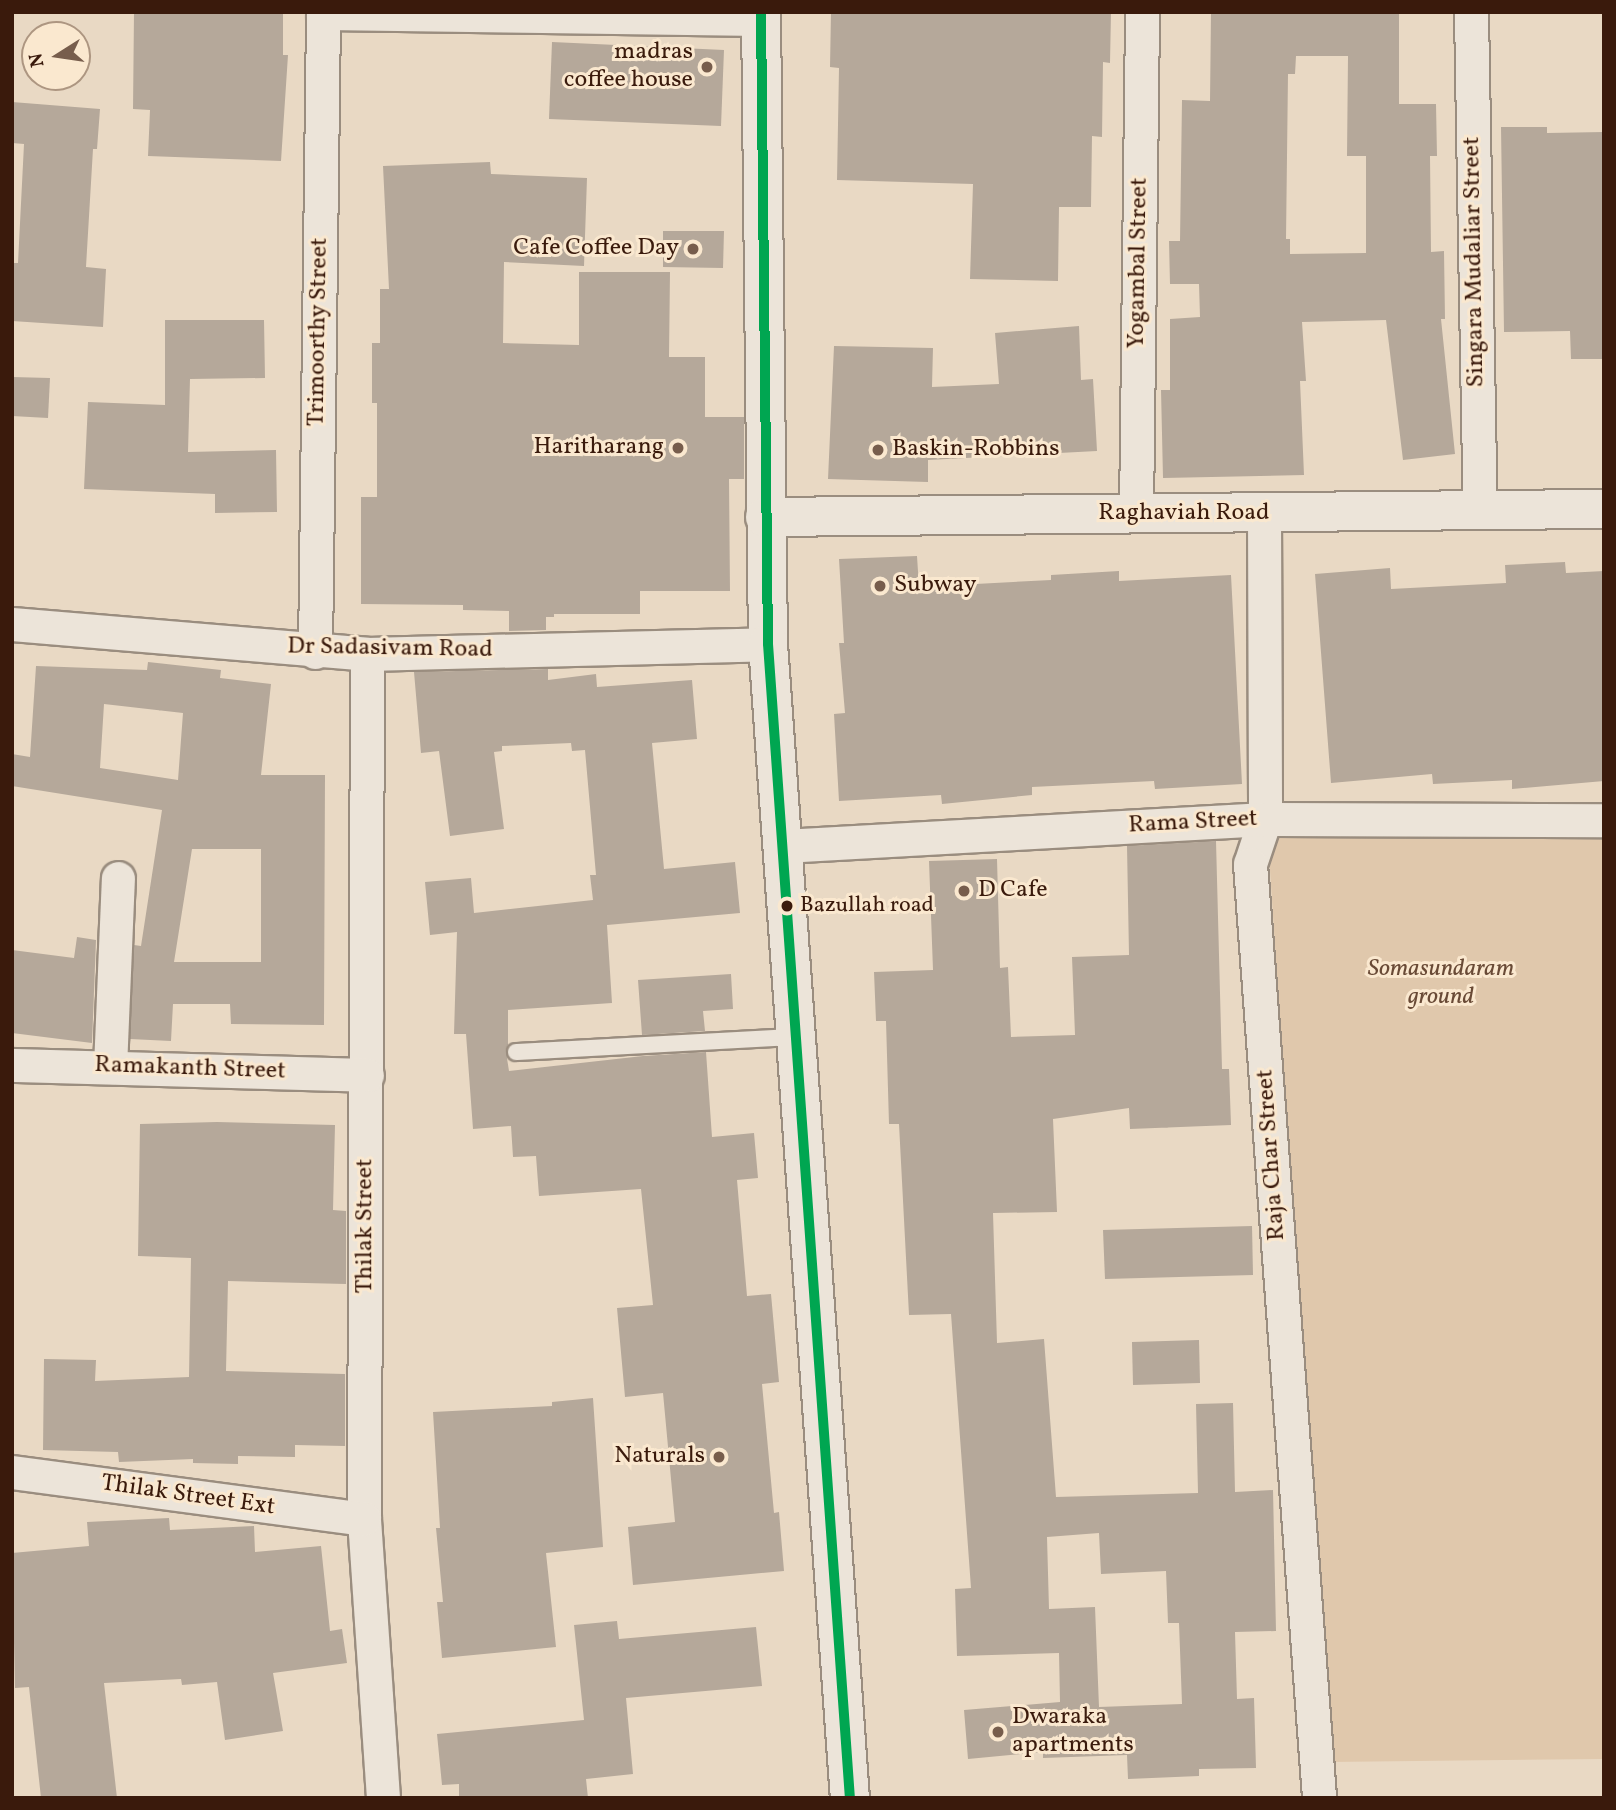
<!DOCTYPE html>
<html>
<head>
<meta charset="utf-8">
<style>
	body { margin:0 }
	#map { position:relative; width:1616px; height:1810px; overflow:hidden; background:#e9d9c4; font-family:Vollkorn,serif }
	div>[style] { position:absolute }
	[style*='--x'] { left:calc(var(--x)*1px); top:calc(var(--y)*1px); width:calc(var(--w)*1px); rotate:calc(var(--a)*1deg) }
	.green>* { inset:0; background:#e0c8ac }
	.building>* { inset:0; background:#b5a89a }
	.roads { filter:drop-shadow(2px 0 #9a8d7f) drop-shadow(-2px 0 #9a8d7f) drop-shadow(0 2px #9a8d7f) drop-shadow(0 -2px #9a8d7f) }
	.lane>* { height:16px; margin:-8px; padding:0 8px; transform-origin:8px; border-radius:8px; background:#ece4d9 }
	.street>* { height:33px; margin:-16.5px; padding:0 16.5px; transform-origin:16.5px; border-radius:16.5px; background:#ece4d9 }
	.secondary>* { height:38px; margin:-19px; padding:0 19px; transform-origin:19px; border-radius:19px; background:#ece4d9 }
	.bus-1>* { height:10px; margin:-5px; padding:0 5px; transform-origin:5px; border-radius:5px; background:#00a651 }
	.dots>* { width:19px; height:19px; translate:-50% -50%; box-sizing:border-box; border:4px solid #fae8cf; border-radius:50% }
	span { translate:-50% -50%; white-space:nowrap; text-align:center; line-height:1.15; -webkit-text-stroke:6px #fae8cf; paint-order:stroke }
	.bus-label { font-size:22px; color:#3a1a0c }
	.left { translate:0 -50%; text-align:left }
	.poi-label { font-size:24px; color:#3a1a0c }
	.right { translate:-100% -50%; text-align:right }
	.street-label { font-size:24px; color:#3a1a0c }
	.park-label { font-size:24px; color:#694a36; font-style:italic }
	.frame { position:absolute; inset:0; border:14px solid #3a1a0c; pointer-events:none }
	.north { position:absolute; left:21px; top:21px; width:70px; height:70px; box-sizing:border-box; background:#fae8cf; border:2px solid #ad9681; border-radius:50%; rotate:258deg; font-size:19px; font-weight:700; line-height:28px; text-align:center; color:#3a1a0c }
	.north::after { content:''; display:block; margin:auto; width:24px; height:32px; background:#775d4c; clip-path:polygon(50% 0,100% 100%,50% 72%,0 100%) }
</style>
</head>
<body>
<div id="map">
	<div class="green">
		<i style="clip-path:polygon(1604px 816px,1604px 1759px,1329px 1762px,1267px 825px)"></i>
	</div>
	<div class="building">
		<i style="clip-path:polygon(134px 12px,283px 12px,283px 55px,288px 55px,281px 161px,148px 156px,150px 110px,133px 109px)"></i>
		<i style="clip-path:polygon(831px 12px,1111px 12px,1110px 63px,1103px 62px,1102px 137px,1092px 136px,1091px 207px,1059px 207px,1058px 281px,970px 279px,973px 184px,837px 180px,839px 68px,830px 67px)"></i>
		<i style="clip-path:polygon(evenodd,1211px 12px,1399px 12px,1399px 104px,1436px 104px,1437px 156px,1430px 156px,1431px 252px,1444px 251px,1445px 319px,1441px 319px,1455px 454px,1403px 460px,1386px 320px,1302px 322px,1306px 381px,1300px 381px,1304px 475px,1163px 478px,1161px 390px,1170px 390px,1170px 319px,1200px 317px,1199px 284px,1170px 284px,1169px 241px,1180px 241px,1182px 100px,1210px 101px,1211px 12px,1296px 56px,1348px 56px,1347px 156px,1366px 156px,1366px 253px,1290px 254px,1290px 239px,1286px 239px,1288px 74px,1295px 74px,1296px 56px)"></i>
		<i style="clip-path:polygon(552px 42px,724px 50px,721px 126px,549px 119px)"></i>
		<i style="clip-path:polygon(12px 102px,100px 109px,97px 149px,93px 149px,86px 267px,106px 269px,103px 327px,12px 321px,12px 263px,18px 263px,24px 144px,12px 143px)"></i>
		<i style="clip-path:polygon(1501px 127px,1547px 127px,1547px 133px,1604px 132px,1604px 359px,1571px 359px,1570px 331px,1504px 332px)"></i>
		<i style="clip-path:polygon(490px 162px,491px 174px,587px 178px,584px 266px,504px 262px,503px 343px,579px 345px,579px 272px,670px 272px,669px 357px,705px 357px,705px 417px,744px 417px,744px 479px,729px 479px,730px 591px,640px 591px,640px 614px,554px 614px,554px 617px,546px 617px,546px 630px,509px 631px,509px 611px,463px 610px,463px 605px,361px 604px,361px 497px,377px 497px,377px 403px,372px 403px,372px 343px,380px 343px,380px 289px,389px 289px,383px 166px)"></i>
		<i style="clip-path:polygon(663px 231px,724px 231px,723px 268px,663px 267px)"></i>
		<i style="clip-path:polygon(165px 320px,264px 320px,265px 378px,190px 379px,188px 452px,276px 450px,277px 512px,215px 513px,215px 494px,84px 489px,88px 402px,165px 405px)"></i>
		<i style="clip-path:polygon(1079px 326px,1081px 380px,1093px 379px,1097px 451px,928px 460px,928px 482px,828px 479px,834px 346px,933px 348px,932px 387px,999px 384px,995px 333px)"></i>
		<i style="clip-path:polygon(12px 377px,50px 378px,48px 418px,12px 416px)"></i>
		<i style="clip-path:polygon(917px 556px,919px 587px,1051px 580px,1051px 575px,1119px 571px,1119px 581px,1231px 575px,1242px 784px,1155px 789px,1154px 781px,1032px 787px,1032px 795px,942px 804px,941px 795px,839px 801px,834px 714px,845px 713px,839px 643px,844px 643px,839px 559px)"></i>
		<i style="clip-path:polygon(1565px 562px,1566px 573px,1604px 571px,1604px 781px,1512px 789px,1512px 780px,1433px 784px,1432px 774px,1331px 783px,1315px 574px,1390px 568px,1391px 589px,1506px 583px,1505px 565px)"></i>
		<i style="clip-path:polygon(evenodd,148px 662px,221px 670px,220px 678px,271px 684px,261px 775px,325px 775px,324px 1025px,231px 1024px,230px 1004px,173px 1004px,171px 1041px,130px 1039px,134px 945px,141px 946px,162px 810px,12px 786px,12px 754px,30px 757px,36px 666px,147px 670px,148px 662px,104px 704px,183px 713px,178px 780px,100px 768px,104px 704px,148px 662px,192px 849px,261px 849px,261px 962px,174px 962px,192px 849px)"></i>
		<i style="clip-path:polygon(548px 669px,548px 680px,596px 674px,597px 687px,692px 680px,697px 739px,652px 743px,664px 869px,735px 862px,740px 913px,607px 925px,612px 1003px,508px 1010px,508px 1045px,506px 1052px,509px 1071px,643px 1056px,706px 1052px,712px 1137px,754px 1133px,758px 1178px,737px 1180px,747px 1296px,771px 1294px,779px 1382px,762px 1384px,774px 1513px,779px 1512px,784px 1571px,633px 1585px,628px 1527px,675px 1522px,663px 1393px,625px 1397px,617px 1308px,653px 1305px,641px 1189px,539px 1196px,536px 1156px,513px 1157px,511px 1126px,473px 1129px,466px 1034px,454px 1034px,457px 932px,430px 935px,425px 882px,471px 878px,474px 913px,593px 900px,590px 875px,596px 875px,585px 750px,572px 751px,571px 743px,502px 746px,502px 751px,494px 752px,504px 829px,450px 836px,439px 751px,421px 753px,414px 672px)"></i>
		<i style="clip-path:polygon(evenodd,1216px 841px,1222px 1069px,1229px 1069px,1231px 1125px,1130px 1129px,1129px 1108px,1053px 1119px,1057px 1212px,993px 1213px,997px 1343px,1044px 1339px,1056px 1497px,1198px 1493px,1196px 1404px,1233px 1403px,1235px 1492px,1273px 1490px,1276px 1631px,1235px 1632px,1237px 1699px,1254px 1698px,1256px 1768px,1199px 1769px,1199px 1776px,1128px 1779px,1127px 1755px,1043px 1758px,1043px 1752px,968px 1759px,964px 1710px,1060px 1702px,1059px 1653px,957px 1656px,955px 1589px,971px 1588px,951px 1314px,909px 1315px,899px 1124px,889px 1124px,886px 1021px,876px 1021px,874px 972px,933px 970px,929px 861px,997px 859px,1000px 968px,1008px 967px,1011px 1037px,1075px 1035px,1072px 957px,1129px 955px,1127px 846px,1216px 841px,1099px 1533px,1101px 1574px,1166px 1571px,1168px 1623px,1179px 1623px,1182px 1704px,1099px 1707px,1095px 1607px,1049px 1609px,1047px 1537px,1099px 1533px)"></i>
		<i style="clip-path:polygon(77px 937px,96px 940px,92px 1043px,12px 1033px,12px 950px,74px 958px)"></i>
		<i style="clip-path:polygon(731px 974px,733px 1009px,703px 1011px,705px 1031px,642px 1035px,638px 980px)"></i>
		<i style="clip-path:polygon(217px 1122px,335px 1125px,333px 1210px,346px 1211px,346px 1284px,228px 1281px,226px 1371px,345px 1374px,345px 1446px,295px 1445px,295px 1457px,238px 1456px,238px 1464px,193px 1463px,193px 1459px,119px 1462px,118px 1452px,43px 1450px,44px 1359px,96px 1360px,95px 1381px,189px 1377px,191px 1258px,138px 1256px,140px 1124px)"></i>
		<i style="clip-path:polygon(1252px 1226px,1253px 1275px,1105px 1279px,1103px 1230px)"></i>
		<i style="clip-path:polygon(1199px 1340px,1200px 1383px,1133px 1385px,1132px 1342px)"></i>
		<i style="clip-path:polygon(593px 1398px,603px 1547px,546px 1553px,556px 1647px,442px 1658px,437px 1602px,443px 1602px,436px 1528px,440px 1528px,433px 1412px,552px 1406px,552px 1402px)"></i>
		<i style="clip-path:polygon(169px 1518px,170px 1530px,254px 1526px,255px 1552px,321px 1546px,330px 1631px,342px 1629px,347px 1663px,273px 1673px,283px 1731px,225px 1740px,217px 1682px,182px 1685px,181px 1679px,104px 1683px,117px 1798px,41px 1798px,29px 1687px,15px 1688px,12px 1553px,89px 1546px,87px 1522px)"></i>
		<i style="clip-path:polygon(617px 1621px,619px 1639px,756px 1627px,762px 1686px,626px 1698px,633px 1774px,586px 1779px,588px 1798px,459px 1798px,459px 1784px,442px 1785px,437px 1734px,584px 1720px,574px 1625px)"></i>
	</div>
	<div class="roads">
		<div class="lane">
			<i style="--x:516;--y:1052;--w:278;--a:-3.1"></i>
		</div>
		<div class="street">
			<i style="--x:1471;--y:12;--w:499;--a:89"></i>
			<i style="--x:323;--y:13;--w:438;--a:0.8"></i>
			<i style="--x:1136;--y:513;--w:501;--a:-89.31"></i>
			<i style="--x:1264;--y:514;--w:305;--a:89.8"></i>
			<i style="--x:1265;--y:819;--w:47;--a:108.4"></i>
			<i style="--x:1250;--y:864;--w:937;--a:85.77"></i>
			<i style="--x:12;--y:624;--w:356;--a:4.8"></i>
			<i style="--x:367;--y:654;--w:401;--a:-1.4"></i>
			<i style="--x:315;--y:652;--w:640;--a:-89.28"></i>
			<i style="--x:367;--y:654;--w:865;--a:90.2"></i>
			<i style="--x:364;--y:1519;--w:280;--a:86.1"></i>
			<i style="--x:783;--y:846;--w:483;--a:-3.2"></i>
			<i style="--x:1265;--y:819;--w:339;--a:0.2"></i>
			<i style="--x:12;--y:1065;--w:355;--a:1.6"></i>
			<i style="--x:110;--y:1067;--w:189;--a:-87.6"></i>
			<i style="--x:12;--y:1472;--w:355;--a:7.6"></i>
		</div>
		<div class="secondary">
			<i style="--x:761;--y:12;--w:632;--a:89.37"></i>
			<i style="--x:768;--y:644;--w:1157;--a:85.94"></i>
			<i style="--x:765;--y:517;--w:839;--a:-0.55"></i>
		</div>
	</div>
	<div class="bus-1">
		<i style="--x:761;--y:12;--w:632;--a:89.37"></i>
		<i style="--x:768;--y:644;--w:1157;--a:85.94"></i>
	</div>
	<div class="dots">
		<i style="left:707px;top:67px;background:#775d4c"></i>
		<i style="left:693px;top:249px;background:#775d4c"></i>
		<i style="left:678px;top:448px;background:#775d4c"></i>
		<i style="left:878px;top:450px;background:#775d4c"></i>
		<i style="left:880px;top:586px;background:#775d4c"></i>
		<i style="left:964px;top:891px;background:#775d4c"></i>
		<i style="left:787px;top:906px;background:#3a1a0c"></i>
		<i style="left:719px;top:1457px;background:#775d4c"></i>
		<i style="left:998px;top:1732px;background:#775d4c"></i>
	</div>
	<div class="bus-label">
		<span class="left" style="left:800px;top:906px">Bazullah road</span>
	</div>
	<div class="poi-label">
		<span class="right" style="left:693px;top:67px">madras<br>coffee house</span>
		<span class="right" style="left:679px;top:249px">Cafe Coffee Day</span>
		<span class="right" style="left:664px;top:448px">Haritharang</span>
		<span class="left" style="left:892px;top:450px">Baskin-Robbins</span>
		<span class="left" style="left:894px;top:586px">Subway</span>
		<span class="left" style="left:978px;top:891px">D Cafe</span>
		<span class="right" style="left:705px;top:1457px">Naturals</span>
		<span class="left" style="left:1012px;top:1732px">Dwaraka<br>apartments</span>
	</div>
	<div class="street-label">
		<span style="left:1475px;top:262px;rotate:-91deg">Singara Mudaliar Street</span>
		<span style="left:1139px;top:263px;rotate:-89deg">Yogambal Street</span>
		<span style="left:319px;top:332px;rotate:-89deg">Trimoorthy Street</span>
		<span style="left:1184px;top:514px">Raghaviah Road</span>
		<span style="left:390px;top:649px;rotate:1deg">Dr Sadasivam Road</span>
		<span style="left:1193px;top:823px;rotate:-3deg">Rama Street</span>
		<span style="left:190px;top:1069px;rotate:2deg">Ramakanth Street</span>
		<span style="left:1272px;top:1155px;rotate:-94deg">Raja Char Street</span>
		<span style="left:366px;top:1226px;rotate:-90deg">Thilak Street</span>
		<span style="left:188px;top:1496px;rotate:8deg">Thilak Street Ext</span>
	</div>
	<div class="park-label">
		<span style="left:1441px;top:984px">Somasundaram<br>ground</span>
	</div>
	<div class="frame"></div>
	<div class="north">N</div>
</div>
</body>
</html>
